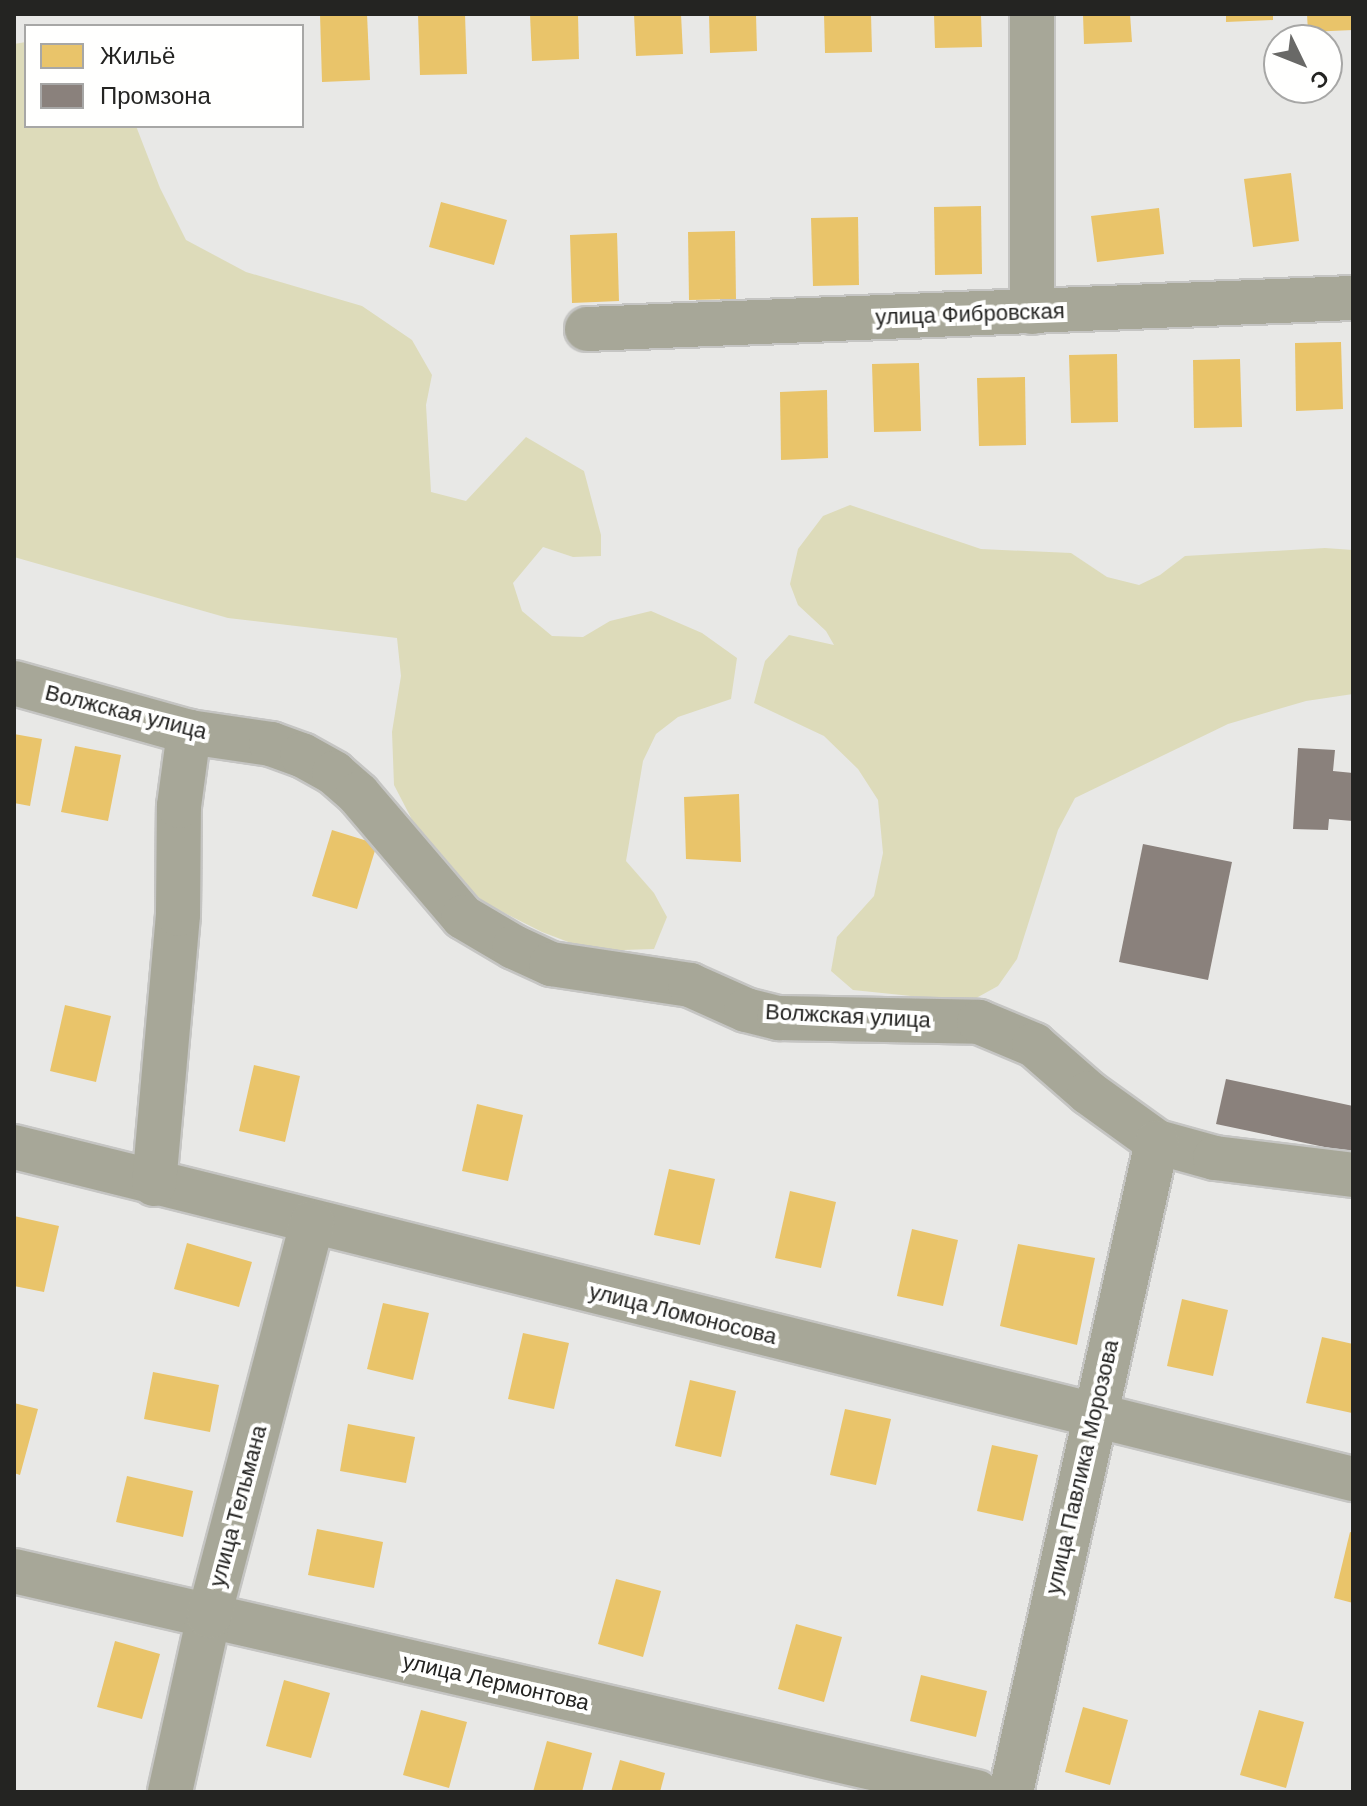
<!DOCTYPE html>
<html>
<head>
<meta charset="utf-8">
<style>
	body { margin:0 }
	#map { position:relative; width:1367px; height:1806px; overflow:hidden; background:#e8e8e6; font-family:Arial,sans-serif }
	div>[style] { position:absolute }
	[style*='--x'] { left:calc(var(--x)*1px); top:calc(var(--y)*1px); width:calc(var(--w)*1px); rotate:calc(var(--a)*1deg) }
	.green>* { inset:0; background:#dddbba }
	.homes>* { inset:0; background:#e9c46a }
	.industry>* { inset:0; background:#8a817c }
	.roads { filter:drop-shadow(2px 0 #c5c5c3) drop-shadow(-2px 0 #c5c5c3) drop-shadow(0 2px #c5c5c3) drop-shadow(0 -2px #c5c5c3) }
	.minor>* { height:44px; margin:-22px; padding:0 22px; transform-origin:22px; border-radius:22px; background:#a7a798 }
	span { translate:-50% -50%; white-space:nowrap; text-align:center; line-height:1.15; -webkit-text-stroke:8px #fffffe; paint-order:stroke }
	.street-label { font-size:22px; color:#242422 }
	.frame { position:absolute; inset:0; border:16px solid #242422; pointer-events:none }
	.legend { position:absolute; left:24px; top:24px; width:280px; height:104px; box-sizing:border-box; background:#fffffe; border:2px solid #a7a7a6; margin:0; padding:10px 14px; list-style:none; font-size:24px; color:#242422 }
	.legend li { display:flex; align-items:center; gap:16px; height:40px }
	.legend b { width:40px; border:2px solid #a7a7a6 }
	.north { position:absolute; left:1263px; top:24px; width:80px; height:80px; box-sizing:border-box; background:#fffffe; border:2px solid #a7a7a6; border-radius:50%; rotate:133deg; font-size:22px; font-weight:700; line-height:32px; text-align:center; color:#242422 }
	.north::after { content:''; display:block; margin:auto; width:28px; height:36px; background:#696967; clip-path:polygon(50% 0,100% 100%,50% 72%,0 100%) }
</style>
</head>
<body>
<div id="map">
	<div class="green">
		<i style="clip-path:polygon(26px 42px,26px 126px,136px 126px,160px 188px,186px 240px,246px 272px,362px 306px,412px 340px,432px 375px,426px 405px,431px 492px,466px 501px,526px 437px,584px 471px,601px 535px,601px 556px,573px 557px,543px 547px,513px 583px,522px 611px,552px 636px,583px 637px,610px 621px,651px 611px,702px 633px,737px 658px,731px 699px,678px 717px,656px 734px,643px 761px,626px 861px,654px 893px,667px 917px,654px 949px,592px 951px,542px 932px,485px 903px,449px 870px,421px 837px,394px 785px,392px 732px,401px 676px,397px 638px,228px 618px,14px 557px,14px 44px)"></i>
		<i style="clip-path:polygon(850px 505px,981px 549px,1071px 553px,1107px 577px,1139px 585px,1160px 575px,1185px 556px,1325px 548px,1353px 550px,1353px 694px,1306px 701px,1228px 724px,1075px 798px,1058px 830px,1017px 959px,998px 986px,969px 1002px,853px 990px,831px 971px,837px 937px,874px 896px,883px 853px,878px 800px,858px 769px,824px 736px,754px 703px,765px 661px,789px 635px,834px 645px,826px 631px,798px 605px,790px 584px,798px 549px,823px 516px)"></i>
	</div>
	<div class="homes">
		<i style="clip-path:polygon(320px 14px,367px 14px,370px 80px,322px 82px)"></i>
		<i style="clip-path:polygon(418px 14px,465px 14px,467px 74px,420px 75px)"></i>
		<i style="clip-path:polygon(530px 14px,578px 14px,579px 59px,532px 61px)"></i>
		<i style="clip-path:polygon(634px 14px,681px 14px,683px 54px,636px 56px)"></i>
		<i style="clip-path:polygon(709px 14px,756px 14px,757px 51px,710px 53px)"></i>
		<i style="clip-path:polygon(824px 14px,871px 14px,872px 52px,825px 53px)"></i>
		<i style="clip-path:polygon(934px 14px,981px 14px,982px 47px,935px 48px)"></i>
		<i style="clip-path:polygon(1083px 14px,1130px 14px,1132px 42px,1084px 44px)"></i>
		<i style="clip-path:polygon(1226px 14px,1273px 14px,1273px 20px,1226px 22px)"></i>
		<i style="clip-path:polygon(1307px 14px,1353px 14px,1353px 30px,1308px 32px)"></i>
		<i style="clip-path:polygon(1291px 173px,1299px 241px,1253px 247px,1244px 179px)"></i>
		<i style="clip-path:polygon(441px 202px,507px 220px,494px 265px,429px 247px)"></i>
		<i style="clip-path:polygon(981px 206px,982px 274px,935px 275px,934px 207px)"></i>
		<i style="clip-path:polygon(1159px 208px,1164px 254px,1097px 262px,1091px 216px)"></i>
		<i style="clip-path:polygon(858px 217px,859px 285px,813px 286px,811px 218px)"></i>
		<i style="clip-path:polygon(735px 231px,736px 299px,689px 300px,688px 232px)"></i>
		<i style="clip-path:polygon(617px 233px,619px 301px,572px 303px,570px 235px)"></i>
		<i style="clip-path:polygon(1341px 342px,1343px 409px,1296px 411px,1295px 343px)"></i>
		<i style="clip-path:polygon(1117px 354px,1118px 422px,1071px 423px,1069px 355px)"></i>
		<i style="clip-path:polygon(1240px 359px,1242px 427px,1194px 428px,1193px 360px)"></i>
		<i style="clip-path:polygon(919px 363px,921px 431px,874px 432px,872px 364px)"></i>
		<i style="clip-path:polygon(1025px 377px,1026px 445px,979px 446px,977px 378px)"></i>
		<i style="clip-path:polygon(827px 390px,828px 458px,781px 460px,780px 392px)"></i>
		<i style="clip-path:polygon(14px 734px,42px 739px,30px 806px,14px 803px)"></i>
		<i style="clip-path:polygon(75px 746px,121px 755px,108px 821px,61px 812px)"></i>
		<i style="clip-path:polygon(739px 794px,741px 862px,686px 859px,684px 797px)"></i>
		<i style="clip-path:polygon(332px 830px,377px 844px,357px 909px,312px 896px)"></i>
		<i style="clip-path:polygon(65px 1005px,111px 1016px,96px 1082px,50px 1071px)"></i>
		<i style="clip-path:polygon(254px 1065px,300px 1076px,285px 1142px,239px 1131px)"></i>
		<i style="clip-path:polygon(477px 1104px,523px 1115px,508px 1181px,462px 1171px)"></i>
		<i style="clip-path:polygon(669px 1169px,715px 1179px,700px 1245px,654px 1235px)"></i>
		<i style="clip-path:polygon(790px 1191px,836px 1202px,821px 1268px,775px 1258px)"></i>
		<i style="clip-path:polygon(14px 1216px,59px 1226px,44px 1292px,14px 1286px)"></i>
		<i style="clip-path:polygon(912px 1229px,958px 1240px,943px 1306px,897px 1296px)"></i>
		<i style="clip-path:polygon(187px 1243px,252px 1262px,239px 1307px,174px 1289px)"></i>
		<i style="clip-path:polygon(1018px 1244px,1095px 1258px,1077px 1345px,1000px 1326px)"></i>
		<i style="clip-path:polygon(1182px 1299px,1228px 1310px,1213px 1376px,1167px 1366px)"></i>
		<i style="clip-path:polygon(383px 1303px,429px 1313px,413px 1380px,367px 1369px)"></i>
		<i style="clip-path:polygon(523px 1333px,569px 1343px,554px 1409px,508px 1399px)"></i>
		<i style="clip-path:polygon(1322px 1337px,1353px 1344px,1352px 1413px,1306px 1403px)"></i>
		<i style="clip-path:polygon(153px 1372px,219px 1385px,210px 1432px,144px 1419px)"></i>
		<i style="clip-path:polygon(690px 1380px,736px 1391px,721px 1457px,675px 1446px)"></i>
		<i style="clip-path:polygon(14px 1403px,38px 1409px,20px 1475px,14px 1473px)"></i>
		<i style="clip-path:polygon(845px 1409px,891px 1419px,876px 1485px,830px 1475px)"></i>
		<i style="clip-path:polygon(348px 1424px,415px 1437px,406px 1483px,340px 1471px)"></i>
		<i style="clip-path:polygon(992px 1445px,1038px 1455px,1023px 1521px,977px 1511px)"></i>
		<i style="clip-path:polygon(127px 1476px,193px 1491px,183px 1537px,116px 1522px)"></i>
		<i style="clip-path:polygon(317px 1529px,383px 1542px,374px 1588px,308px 1575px)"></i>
		<i style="clip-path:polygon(1350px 1532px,1353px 1533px,1353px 1603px,1334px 1598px)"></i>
		<i style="clip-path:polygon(616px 1579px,661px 1591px,643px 1657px,598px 1644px)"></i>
		<i style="clip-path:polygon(796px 1624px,842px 1637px,824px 1702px,778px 1689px)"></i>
		<i style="clip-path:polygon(115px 1641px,160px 1654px,142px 1719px,97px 1707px)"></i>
		<i style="clip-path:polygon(921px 1675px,987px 1691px,976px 1737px,910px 1721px)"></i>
		<i style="clip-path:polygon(284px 1680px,330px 1693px,311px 1758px,266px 1746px)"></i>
		<i style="clip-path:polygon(1083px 1707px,1128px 1720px,1110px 1785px,1065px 1772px)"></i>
		<i style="clip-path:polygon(421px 1710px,467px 1722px,449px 1788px,403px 1775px)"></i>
		<i style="clip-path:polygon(1259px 1710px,1304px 1722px,1286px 1788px,1240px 1775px)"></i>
		<i style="clip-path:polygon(547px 1741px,592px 1753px,582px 1792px,533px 1792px)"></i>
		<i style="clip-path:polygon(620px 1760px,665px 1773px,660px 1792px,611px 1792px)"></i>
	</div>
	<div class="industry">
		<i style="clip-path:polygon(1298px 748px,1335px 750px,1333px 771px,1353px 773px,1353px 821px,1329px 819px,1328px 830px,1293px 829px)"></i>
		<i style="clip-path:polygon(1143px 844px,1232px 862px,1208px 980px,1119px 962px)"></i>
		<i style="clip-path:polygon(1226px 1079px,1353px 1106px,1353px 1153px,1216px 1124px)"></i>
	</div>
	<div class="roads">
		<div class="minor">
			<i style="--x:1032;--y:14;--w:298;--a:90"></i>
			<i style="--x:587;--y:329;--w:767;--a:-2.32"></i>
			<i style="--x:14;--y:683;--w:182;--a:15.6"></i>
			<i style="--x:189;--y:732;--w:83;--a:8.3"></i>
			<i style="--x:271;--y:744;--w:33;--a:20"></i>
			<i style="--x:302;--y:755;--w:37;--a:29"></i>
			<i style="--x:334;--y:773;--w:32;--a:41"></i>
			<i style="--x:358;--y:794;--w:162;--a:49.5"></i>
			<i style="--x:463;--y:917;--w:59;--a:30.5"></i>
			<i style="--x:514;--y:947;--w:41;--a:24.7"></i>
			<i style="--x:551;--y:964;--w:141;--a:8.6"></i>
			<i style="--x:690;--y:985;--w:61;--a:24.1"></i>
			<i style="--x:746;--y:1010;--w:34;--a:14"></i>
			<i style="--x:779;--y:1018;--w:200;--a:1.1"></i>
			<i style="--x:979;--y:1022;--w:60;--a:22.7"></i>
			<i style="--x:1034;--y:1045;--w:73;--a:41.1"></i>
			<i style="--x:1089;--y:1093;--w:84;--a:35.8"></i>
			<i style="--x:1157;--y:1142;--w:60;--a:15.4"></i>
			<i style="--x:1215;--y:1158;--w:139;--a:7"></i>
			<i style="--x:14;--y:1147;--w:1380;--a:13.93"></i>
			<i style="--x:154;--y:1184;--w:271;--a:-84.9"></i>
			<i style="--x:178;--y:914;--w:108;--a:-89.5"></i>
			<i style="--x:179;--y:806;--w:75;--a:-82.3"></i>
			<i style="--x:14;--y:1571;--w:988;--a:12.93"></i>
			<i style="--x:170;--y:1792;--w:180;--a:-77.5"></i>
			<i style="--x:209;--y:1616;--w:407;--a:-75.3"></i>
			<i style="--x:1011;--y:1792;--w:666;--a:-77.34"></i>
		</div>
	</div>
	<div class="street-label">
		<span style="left:970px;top:314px;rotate:-2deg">улица Фибровская</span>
		<span style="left:126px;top:712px;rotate:14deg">Волжская улица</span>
		<span style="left:848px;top:1016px;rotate:3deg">Волжская улица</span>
		<span style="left:683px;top:1314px;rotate:14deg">улица Ломоносова</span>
		<span style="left:1082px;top:1467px;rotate:-77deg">улица Павлика Морозова</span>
		<span style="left:238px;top:1506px;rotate:-75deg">улица Тельмана</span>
		<span style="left:496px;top:1682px;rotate:13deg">улица Лермонтова</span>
	</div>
	<div class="frame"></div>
	<ul class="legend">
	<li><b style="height:22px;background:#e9c46a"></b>Жильё</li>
	<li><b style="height:22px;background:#8a817c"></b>Промзона</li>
	</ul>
	<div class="north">С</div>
</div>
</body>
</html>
